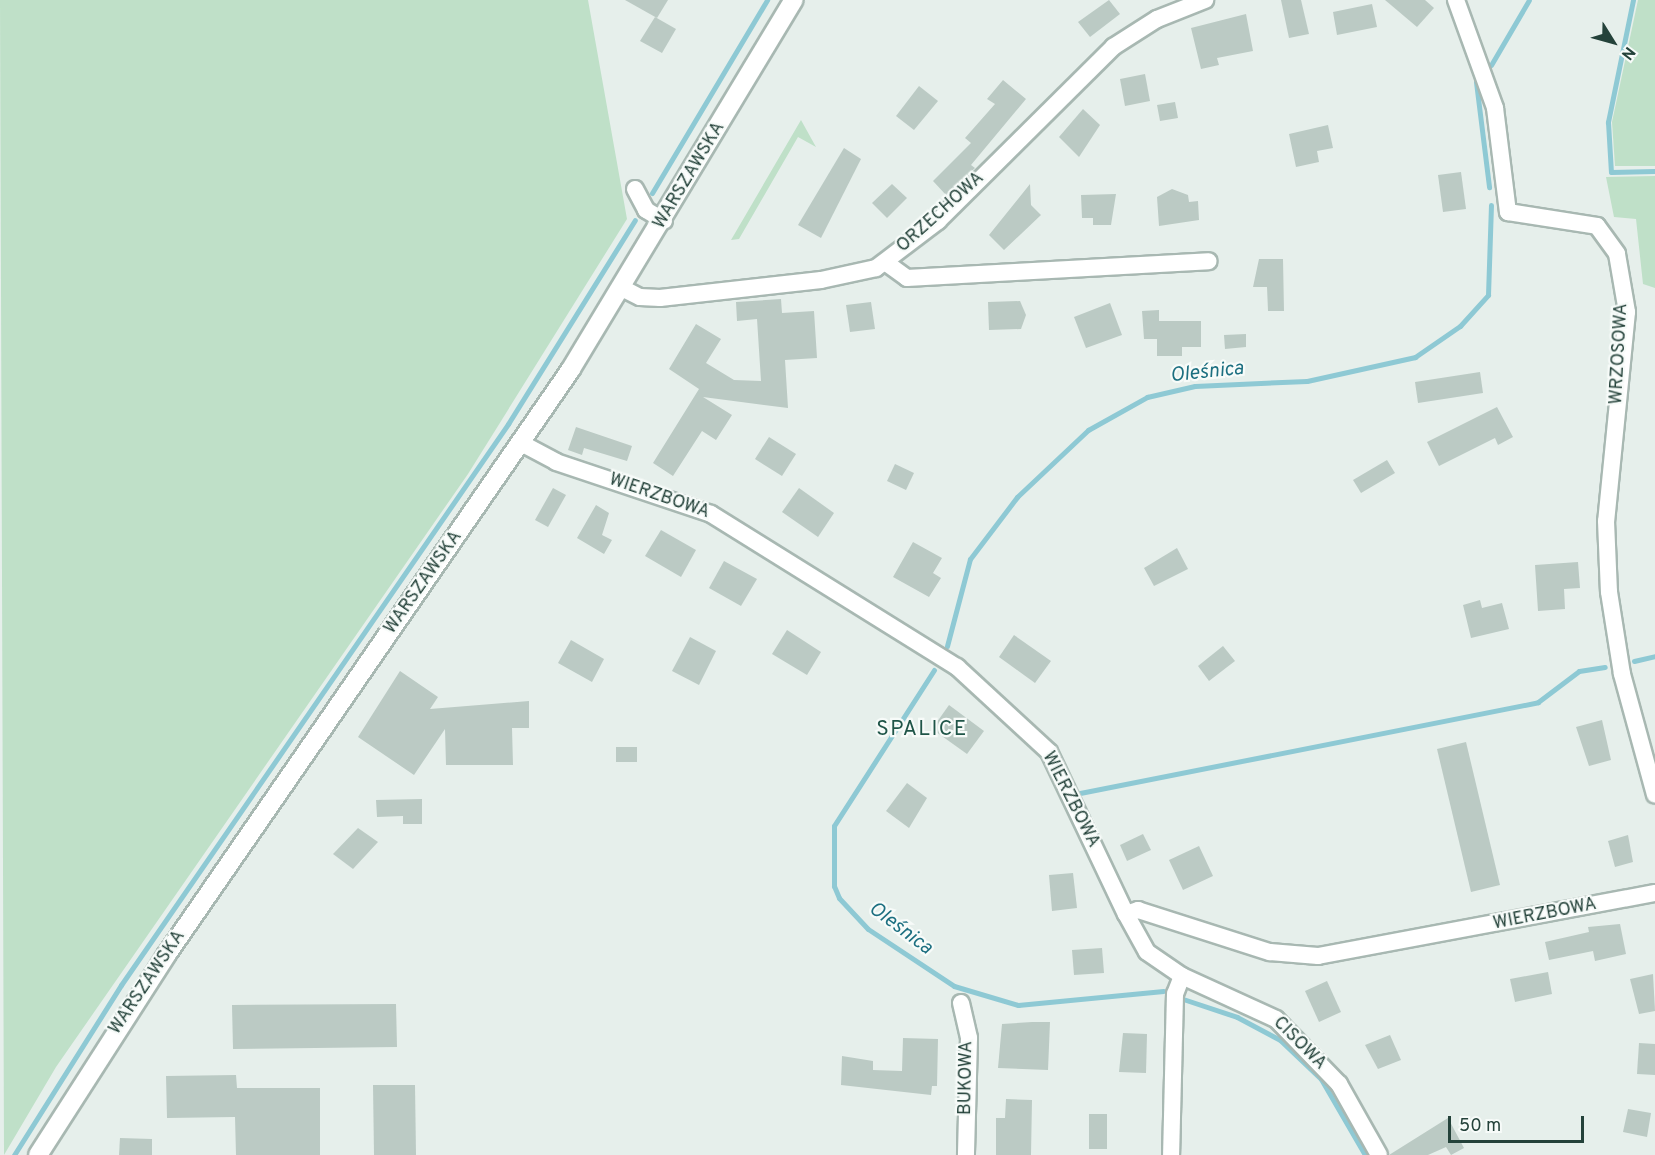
<!DOCTYPE html>
<html>
<head>
<meta charset="utf-8">
<style>
	body { margin:0 }
	#map { position:relative; width:1655px; height:1155px; overflow:hidden; background:#e6efeb; font-family:Overpass,sans-serif }
	div>[style] { position:absolute }
	[style*='--x'] { left:calc(var(--x)*1px); top:calc(var(--y)*1px); width:calc(var(--w)*1px); rotate:calc(var(--a)*1deg) }
	.green>* { inset:0; background:#bfe0c8 }
	.stream>* { height:5px; margin:-2.5px; padding:0 2.5px; transform-origin:2.5px; border-radius:2.5px; background:#8ec9d4 }
	.building>* { inset:0; background:#bbcac4 }
	.roads { filter:drop-shadow(2px 0 #a8b8b2) drop-shadow(-2px 0 #a8b8b2) drop-shadow(0 2px #a8b8b2) drop-shadow(0 -2px #a8b8b2) }
	.minor>* { height:16px; margin:-8px; padding:0 8px; transform-origin:8px; border-radius:8px; background:#fff }
	.secondary>* { height:18px; margin:-9px; padding:0 9px; transform-origin:9px; border-radius:9px; background:#fff }
	span { translate:-50% -50%; white-space:nowrap; text-align:center; line-height:1.15; -webkit-text-stroke:4.5px #f7fbf9; paint-order:stroke }
	.street-label { font-size:18px; color:#24423a }
	.water-label { font-size:20px; color:#1c6f80; font-style:italic }
	.quarter-label { font-size:21px; color:#1f5548; letter-spacing:1.5px }
	.north { position:absolute; left:1583px; top:12px; width:60px; height:60px; -webkit-text-stroke:4px #f7fbf9; paint-order:stroke; rotate:127deg; font-size:16px; font-weight:700; line-height:24px; text-align:center; color:#24423a }
	.north::after { content:''; display:block; margin:auto; width:21px; height:27px; background:#24423a; clip-path:polygon(50% 0,100% 100%,50% 72%,0 100%) }
	.scale { position:absolute; left:1448px; top:1116px; width:136px; height:27px; box-sizing:border-box; border:3px solid #24423a; border-top:0; padding-left:8px; font-size:18px; line-height:21px; white-space:nowrap; color:#24423a; -webkit-text-stroke:4px #f7fbf9; paint-order:stroke }
</style>
</head>
<body>
<div id="map">
	<div class="green">
		<i style="clip-path:polygon(0 0,588px 0,627px 219px,468px 474px,56px 1067px,4px 1155px)"></i>
		<i style="clip-path:polygon(1638px 0,1655px 0,1655px 166px,1615px 166px,1612px 122px)"></i>
		<i style="clip-path:polygon(801px 120px,816px 147px,798px 137px,739px 239px,731px 240px)"></i>
		<i style="clip-path:polygon(1655px 176px,1655px 288px,1643px 284px,1636px 219px,1614px 217px,1606px 177px)"></i>
	</div>
	<div class="stream">
		<i style="--x:1633;--y:0;--w:125;--a:101.6"></i>
		<i style="--x:1608;--y:122;--w:50;--a:86.6"></i>
		<i style="--x:1611;--y:172;--w:44;--a:-1.3"></i>
		<i style="--x:1491;--y:65;--w:75;--a:-59.7"></i>
		<i style="--x:1476;--y:82;--w:106;--a:82.9"></i>
		<i style="--x:652;--y:193;--w:225;--a:-59.2"></i>
		<i style="--x:947;--y:646;--w:90;--a:-75.2"></i>
		<i style="--x:970;--y:559;--w:78;--a:-52.8"></i>
		<i style="--x:1017;--y:497;--w:98;--a:-43.3"></i>
		<i style="--x:1088;--y:430;--w:68;--a:-29.2"></i>
		<i style="--x:1147;--y:397;--w:49;--a:-12.9"></i>
		<i style="--x:1195;--y:386;--w:112;--a:-2.6"></i>
		<i style="--x:1307;--y:381;--w:111;--a:-12.5"></i>
		<i style="--x:1415;--y:357;--w:55;--a:-34.6"></i>
		<i style="--x:1460;--y:326;--w:42;--a:-47.9"></i>
		<i style="--x:1488;--y:295;--w:90;--a:-88.1"></i>
		<i style="--x:1634;--y:661;--w:22;--a:-13"></i>
		<i style="--x:934;--y:670;--w:185;--a:122.7"></i>
		<i style="--x:834;--y:826;--w:60;--a:90"></i>
		<i style="--x:834;--y:886;--w:13;--a:67"></i>
		<i style="--x:839;--y:898;--w:42;--a:46.9"></i>
		<i style="--x:868;--y:929;--w:103;--a:33.5"></i>
		<i style="--x:954;--y:986;--w:67;--a:16.5"></i>
		<i style="--x:1018;--y:1005;--w:146;--a:-5.5"></i>
		<i style="--x:1080;--y:793;--w:467;--a:-11.2"></i>
		<i style="--x:1538;--y:702;--w:51;--a:-37.1"></i>
		<i style="--x:1579;--y:671;--w:26;--a:-9"></i>
		<i style="--x:1180;--y:998;--w:60;--a:18.4"></i>
		<i style="--x:1237;--y:1017;--w:49;--a:28.1"></i>
		<i style="--x:1280;--y:1040;--w:57;--a:43.6"></i>
		<i style="--x:1321;--y:1079;--w:88;--a:59.9"></i>
		<i style="--x:14;--y:1155;--w:201;--a:-57.8"></i>
		<i style="--x:121;--y:985;--w:682;--a:-55.4"></i>
		<i style="--x:508;--y:424;--w:240;--a:-58.1"></i>
	</div>
	<div class="building">
		<i style="clip-path:polygon(625px 0,668px 0,657px 18px)"></i>
		<i style="clip-path:polygon(1109px 0,1120px 14px,1090px 37px,1078px 22px)"></i>
		<i style="clip-path:polygon(1281px 0,1301px 0,1309px 34px,1289px 38px)"></i>
		<i style="clip-path:polygon(1385px 0,1425px 0,1434px 8px,1417px 27px)"></i>
		<i style="clip-path:polygon(1372px 4px,1377px 27px,1337px 35px,1333px 12px)"></i>
		<i style="clip-path:polygon(1246px 14px,1253px 51px,1217px 58px,1219px 65px,1201px 69px,1191px 28px)"></i>
		<i style="clip-path:polygon(655px 17px,676px 29px,662px 53px,640px 41px)"></i>
		<i style="clip-path:polygon(1145px 74px,1150px 101px,1125px 106px,1120px 79px)"></i>
		<i style="clip-path:polygon(1003px 80px,1026px 99px,971px 165px,975px 168px,946px 195px,933px 181px,971px 143px,965px 138px,995px 104px,987px 99px)"></i>
		<i style="clip-path:polygon(919px 86px,938px 101px,914px 130px,896px 116px)"></i>
		<i style="clip-path:polygon(1175px 102px,1178px 118px,1160px 121px,1157px 105px)"></i>
		<i style="clip-path:polygon(1083px 109px,1100px 125px,1079px 157px,1059px 137px)"></i>
		<i style="clip-path:polygon(1328px 125px,1333px 148px,1317px 151px,1319px 162px,1296px 167px,1289px 134px)"></i>
		<i style="clip-path:polygon(844px 148px,861px 159px,821px 238px,798px 225px)"></i>
		<i style="clip-path:polygon(1461px 172px,1466px 209px,1443px 212px,1438px 175px)"></i>
		<i style="clip-path:polygon(892px 184px,907px 198px,887px 218px,872px 203px)"></i>
		<i style="clip-path:polygon(1030px 184px,1031px 205px,1041px 215px,1004px 250px,989px 235px)"></i>
		<i style="clip-path:polygon(1172px 189px,1188px 195px,1189px 202px,1198px 201px,1199px 220px,1159px 226px,1157px 197px)"></i>
		<i style="clip-path:polygon(1116px 194px,1111px 225px,1093px 225px,1093px 218px,1082px 218px,1081px 195px)"></i>
		<i style="clip-path:polygon(1259px 259px,1283px 259px,1284px 311px,1268px 311px,1267px 287px,1253px 287px)"></i>
		<i style="clip-path:polygon(781px 299px,782px 313px,814px 311px,817px 358px,785px 360px,788px 408px,703px 397px,732px 415px,716px 440px,702px 431px,673px 476px,653px 463px,699px 389px,669px 369px,696px 324px,721px 339px,706px 363px,734px 380px,761px 381px,757px 319px,737px 321px,736px 302px)"></i>
		<i style="clip-path:polygon(1020px 301px,1026px 315px,1021px 329px,989px 330px,988px 302px)"></i>
		<i style="clip-path:polygon(871px 302px,875px 329px,850px 332px,846px 305px)"></i>
		<i style="clip-path:polygon(1110px 303px,1122px 335px,1086px 348px,1074px 317px)"></i>
		<i style="clip-path:polygon(1159px 310px,1159px 321px,1201px 321px,1201px 347px,1182px 347px,1182px 356px,1157px 356px,1157px 339px,1144px 339px,1142px 311px)"></i>
		<i style="clip-path:polygon(1246px 334px,1246px 347px,1225px 349px,1224px 335px)"></i>
		<i style="clip-path:polygon(1480px 372px,1483px 393px,1418px 403px,1415px 382px)"></i>
		<i style="clip-path:polygon(1497px 407px,1513px 437px,1498px 445px,1495px 438px,1439px 466px,1427px 442px)"></i>
		<i style="clip-path:polygon(576px 427px,632px 446px,627px 461px,584px 448px,582px 455px,568px 450px)"></i>
		<i style="clip-path:polygon(769px 437px,796px 454px,782px 476px,755px 459px)"></i>
		<i style="clip-path:polygon(1387px 460px,1395px 473px,1361px 493px,1353px 480px)"></i>
		<i style="clip-path:polygon(895px 464px,914px 473px,906px 490px,887px 481px)"></i>
		<i style="clip-path:polygon(553px 488px,566px 495px,548px 527px,535px 520px)"></i>
		<i style="clip-path:polygon(799px 488px,834px 513px,818px 537px,782px 512px)"></i>
		<i style="clip-path:polygon(596px 505px,609px 513px,602px 535px,612px 540px,604px 554px,577px 538px)"></i>
		<i style="clip-path:polygon(661px 530px,696px 550px,681px 577px,645px 556px)"></i>
		<i style="clip-path:polygon(913px 542px,942px 558px,933px 573px,941px 578px,929px 597px,893px 577px)"></i>
		<i style="clip-path:polygon(1177px 548px,1188px 569px,1154px 586px,1144px 568px)"></i>
		<i style="clip-path:polygon(724px 561px,757px 579px,741px 606px,709px 588px)"></i>
		<i style="clip-path:polygon(1578px 562px,1580px 588px,1564px 589px,1565px 609px,1538px 611px,1535px 565px)"></i>
		<i style="clip-path:polygon(1480px 600px,1482px 608px,1502px 603px,1509px 629px,1471px 638px,1463px 605px)"></i>
		<i style="clip-path:polygon(787px 630px,821px 652px,807px 675px,772px 654px)"></i>
		<i style="clip-path:polygon(1014px 635px,1051px 661px,1035px 683px,999px 657px)"></i>
		<i style="clip-path:polygon(690px 637px,716px 651px,699px 685px,672px 671px)"></i>
		<i style="clip-path:polygon(571px 640px,604px 659px,592px 682px,558px 663px)"></i>
		<i style="clip-path:polygon(1223px 646px,1235px 661px,1209px 681px,1198px 666px)"></i>
		<i style="clip-path:polygon(400px 671px,438px 697px,430px 709px,529px 701px,529px 728px,512px 728px,513px 765px,446px 765px,445px 729px,414px 775px,358px 737px)"></i>
		<i style="clip-path:polygon(949px 705px,984px 731px,967px 754px,932px 729px)"></i>
		<i style="clip-path:polygon(1602px 720px,1611px 760px,1589px 766px,1576px 727px)"></i>
		<i style="clip-path:polygon(1466px 742px,1500px 885px,1471px 892px,1437px 749px)"></i>
		<i style="clip-path:polygon(616px 747px,637px 747px,637px 762px,616px 762px)"></i>
		<i style="clip-path:polygon(907px 783px,927px 798px,909px 828px,886px 811px)"></i>
		<i style="clip-path:polygon(422px 799px,422px 824px,403px 824px,403px 816px,377px 817px,376px 800px)"></i>
		<i style="clip-path:polygon(358px 828px,378px 842px,353px 869px,333px 854px)"></i>
		<i style="clip-path:polygon(1143px 834px,1151px 850px,1127px 861px,1120px 845px)"></i>
		<i style="clip-path:polygon(1628px 835px,1633px 862px,1615px 867px,1608px 841px)"></i>
		<i style="clip-path:polygon(1199px 846px,1213px 876px,1183px 890px,1169px 860px)"></i>
		<i style="clip-path:polygon(1073px 873px,1077px 908px,1052px 911px,1049px 875px)"></i>
		<i style="clip-path:polygon(1620px 924px,1626px 954px,1595px 961px,1593px 951px,1549px 960px,1545px 942px,1589px 932px,1588px 927px)"></i>
		<i style="clip-path:polygon(1102px 948px,1104px 973px,1074px 975px,1072px 950px)"></i>
		<i style="clip-path:polygon(1548px 972px,1552px 994px,1515px 1002px,1510px 979px)"></i>
		<i style="clip-path:polygon(1653px 974px,1655px 1011px,1639px 1014px,1630px 979px)"></i>
		<i style="clip-path:polygon(1327px 981px,1341px 1012px,1319px 1022px,1305px 991px)"></i>
		<i style="clip-path:polygon(396px 1004px,397px 1047px,233px 1049px,232px 1005px)"></i>
		<i style="clip-path:polygon(1032px 1022px,1050px 1022px,1048px 1070px,998px 1068px,1002px 1024px)"></i>
		<i style="clip-path:polygon(1123px 1033px,1147px 1034px,1146px 1073px,1119px 1072px)"></i>
		<i style="clip-path:polygon(1390px 1035px,1401px 1060px,1378px 1069px,1365px 1045px)"></i>
		<i style="clip-path:polygon(903px 1038px,938px 1039px,937px 1086px,932px 1086px,931px 1095px,841px 1085px,842px 1056px,873px 1061px,873px 1070px,902px 1071px)"></i>
		<i style="clip-path:polygon(1639px 1043px,1655px 1044px,1655px 1075px,1637px 1074px)"></i>
		<i style="clip-path:polygon(236px 1075px,237px 1088px,320px 1088px,320px 1155px,236px 1155px,235px 1117px,167px 1118px,166px 1076px)"></i>
		<i style="clip-path:polygon(373px 1085px,415px 1085px,416px 1155px,374px 1155px)"></i>
		<i style="clip-path:polygon(1006px 1099px,1032px 1100px,1031px 1155px,996px 1155px,996px 1118px,1005px 1118px)"></i>
		<i style="clip-path:polygon(1628px 1109px,1651px 1113px,1647px 1137px,1623px 1132px)"></i>
		<i style="clip-path:polygon(1089px 1114px,1107px 1114px,1107px 1149px,1089px 1149px)"></i>
		<i style="clip-path:polygon(1448px 1118px,1464px 1148px,1451px 1155px,1446px 1147px,1428px 1155px,1389px 1155px)"></i>
		<i style="clip-path:polygon(120px 1138px,152px 1139px,152px 1155px,119px 1155px)"></i>
	</div>
	<div class="roads">
		<div class="minor">
			<i style="--x:1456;--y:0;--w:115;--a:70.1"></i>
			<i style="--x:1495;--y:108;--w:105;--a:82.9"></i>
			<i style="--x:1508;--y:212;--w:90;--a:8.9"></i>
			<i style="--x:1597;--y:226;--w:34;--a:54"></i>
			<i style="--x:1617;--y:254;--w:59;--a:80.2"></i>
			<i style="--x:1627;--y:312;--w:210;--a:95.7"></i>
			<i style="--x:1606;--y:521;--w:71;--a:87.6"></i>
			<i style="--x:1609;--y:592;--w:83;--a:81"></i>
			<i style="--x:1622;--y:674;--w:125;--a:74.7"></i>
			<i style="--x:635;--y:189;--w:24;--a:62"></i>
			<i style="--x:646;--y:210;--w:21;--a:31"></i>
			<i style="--x:885;--y:262;--w:27;--a:36"></i>
			<i style="--x:907;--y:278;--w:302;--a:-3.2"></i>
			<i style="--x:622;--y:288;--w:20;--a:27"></i>
			<i style="--x:640;--y:297;--w:20;--a:3"></i>
			<i style="--x:660;--y:298;--w:162;--a:-6.4"></i>
			<i style="--x:821;--y:280;--w:56;--a:-12.3"></i>
			<i style="--x:876;--y:268;--w:78;--a:-37.2"></i>
			<i style="--x:938;--y:221;--w:247;--a:-44.8"></i>
			<i style="--x:1113;--y:47;--w:52;--a:-32.5"></i>
			<i style="--x:1157;--y:19;--w:52;--a:-21.6"></i>
			<i style="--x:521;--y:443;--w:40;--a:28"></i>
			<i style="--x:556;--y:462;--w:163;--a:18.5"></i>
			<i style="--x:711;--y:514;--w:290;--a:31.9"></i>
			<i style="--x:957;--y:667;--w:125;--a:42.7"></i>
			<i style="--x:1049;--y:752;--w:179;--a:64.6"></i>
			<i style="--x:1126;--y:914;--w:13;--a:-18"></i>
			<i style="--x:1138;--y:910;--w:139;--a:17.7"></i>
			<i style="--x:1270;--y:952;--w:48;--a:4.8"></i>
			<i style="--x:1318;--y:956;--w:343;--a:-10.6"></i>
			<i style="--x:1126;--y:914;--w:43;--a:61.1"></i>
			<i style="--x:1147;--y:952;--w:42;--a:34.4"></i>
			<i style="--x:1182;--y:976;--w:19;--a:111"></i>
			<i style="--x:1175;--y:994;--w:161;--a:91.4"></i>
			<i style="--x:1182;--y:976;--w:103;--a:24.6"></i>
			<i style="--x:1276;--y:1019;--w:91;--a:45.9"></i>
			<i style="--x:1339;--y:1084;--w:81;--a:60.6"></i>
			<i style="--x:961;--y:1003;--w:36;--a:77"></i>
			<i style="--x:969;--y:1038;--w:117;--a:91.5"></i>
		</div>
		<div class="secondary">
			<i style="--x:38;--y:1155;--w:239;--a:-57.3"></i>
			<i style="--x:167;--y:954;--w:711;--a:-55.37"></i>
			<i style="--x:571;--y:369;--w:431;--a:-58.9"></i>
		</div>
	</div>
	<div class="street-label">
		<span style="left:690px;top:176px;rotate:-59deg">WARSZAWSKA</span>
		<span style="left:941px;top:213px;rotate:-42deg">ORZECHOWA</span>
		<span style="left:1620px;top:354px;rotate:-87deg">WRZOSOWA</span>
		<span style="left:659px;top:497px;rotate:19deg">WIERZBOWA</span>
		<span style="left:424px;top:583px;rotate:-55deg">WARSZAWSKA</span>
		<span style="left:1070px;top:800px;rotate:63deg">WIERZBOWA</span>
		<span style="left:1545px;top:915px;rotate:-11deg">WIERZBOWA</span>
		<span style="left:148px;top:983px;rotate:-56deg">WARSZAWSKA</span>
		<span style="left:1299px;top:1044px;rotate:45deg">CISOWA</span>
		<span style="left:967px;top:1078px;rotate:-89deg">BUKOWA</span>
	</div>
	<div class="water-label">
		<span style="left:1207px;top:373px;rotate:-6deg">Oleśnica</span>
		<span style="left:900px;top:929px;rotate:37deg">Oleśnica</span>
	</div>
	<div class="quarter-label">
		<span style="left:922px;top:730px">SPALICE</span>
	</div>
	<div class="north">N</div>
	<div class="scale">50 m</div>
</div>
</body>
</html>
